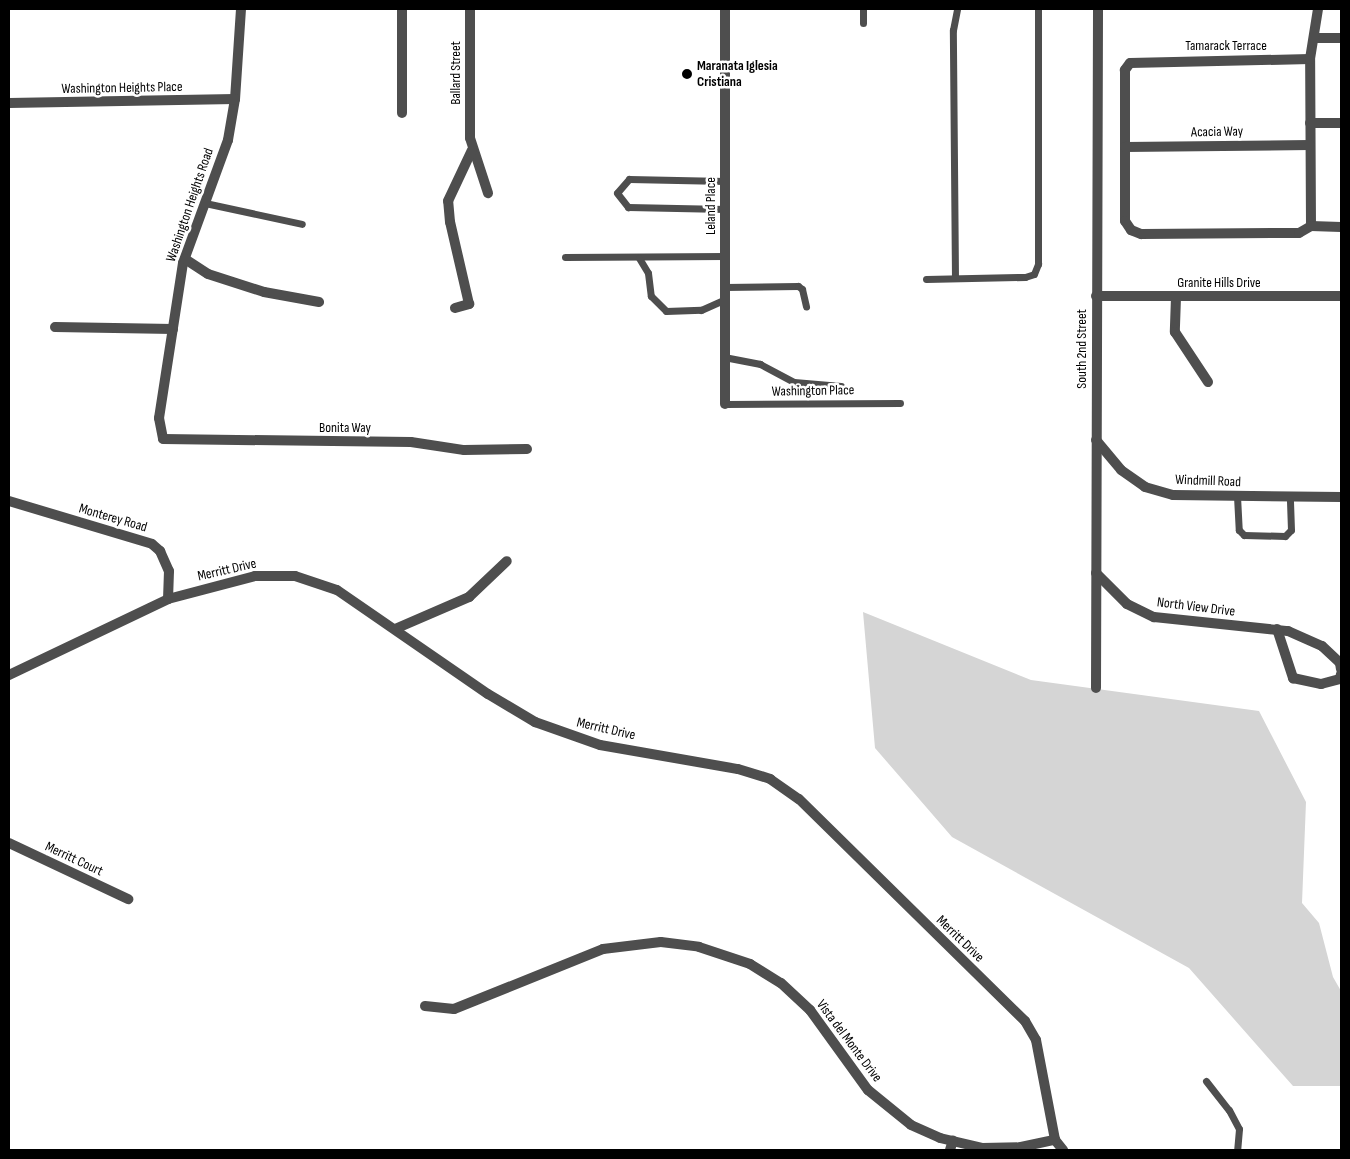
<!DOCTYPE html>
<html>
<head>
<meta charset="utf-8">
<style>
	body { margin:0 }
	#map { position:relative; width:1350px; height:1159px; overflow:hidden; background:#fff; font-family:"Sofia Sans Condensed",sans-serif }
	div>[style] { position:absolute }
	[style*='--x'] { left:calc(var(--x)*1px); top:calc(var(--y)*1px); width:calc(var(--w)*1px); rotate:calc(var(--a)*1deg) }
	.green>* { inset:0; background:#d5d5d5 }
	.service>* { height:7px; margin:-3.5px; padding:0 3.5px; transform-origin:3.5px; border-radius:3.5px; background:#4e4e4e }
	.minor>* { height:10px; margin:-5px; padding:0 5px; transform-origin:5px; border-radius:5px; background:#4e4e4e }
	.tertiary>* { height:10px; margin:-5px; padding:0 5px; transform-origin:5px; border-radius:5px; background:#4e4e4e }
	.dots>* { width:14px; height:14px; translate:-50% -50%; box-sizing:border-box; border:2px solid #fff; border-radius:50% }
	span { translate:-50% -50%; white-space:nowrap; text-align:center; line-height:1.15; -webkit-text-stroke:5px #fff; paint-order:stroke }
	.street-label { font-size:14px; color:#000 }
	.poi-label { font-size:14px; color:#000; font-weight:700 }
	.left { translate:0 -50%; text-align:left }
	.frame { position:absolute; inset:0; border:10px solid #000; pointer-events:none }
</style>
</head>
<body>
<div id="map">
	<div class="green">
		<i style="clip-path:polygon(863px 612px,1031px 680px,1259px 711px,1306px 802px,1302px 903px,1319px 923px,1333px 977px,1341px 991px,1341px 1086px,1293px 1086px,1189px 968px,952px 837px,875px 748px)"></i>
	</div>
	<div class="service">
		<i style="--x:863;--y:9;--w:14;--a:90"></i>
		<i style="--x:725;--y:181;--w:96;--a:-178.8"></i>
		<i style="--x:629;--y:179;--w:18;--a:131"></i>
		<i style="--x:617;--y:193;--w:18;--a:52"></i>
		<i style="--x:628;--y:207;--w:97;--a:1.2"></i>
		<i style="--x:205;--y:203;--w:99;--a:12.2"></i>
		<i style="--x:565;--y:257;--w:160;--a:-0.4"></i>
		<i style="--x:639;--y:258;--w:17;--a:59"></i>
		<i style="--x:648;--y:273;--w:23;--a:83"></i>
		<i style="--x:651;--y:296;--w:21;--a:45"></i>
		<i style="--x:666;--y:311;--w:35;--a:-2"></i>
		<i style="--x:701;--y:310;--w:27;--a:-24"></i>
		<i style="--x:955;--y:278;--w:248;--a:-90.5"></i>
		<i style="--x:953;--y:30;--w:21;--a:-79"></i>
		<i style="--x:926;--y:279;--w:99;--a:-1.2"></i>
		<i style="--x:1025;--y:277;--w:9;--a:-18"></i>
		<i style="--x:1034;--y:274;--w:11;--a:-68"></i>
		<i style="--x:1038;--y:264;--w:255;--a:-90"></i>
		<i style="--x:725;--y:287;--w:73;--a:-0.8"></i>
		<i style="--x:798;--y:286;--w:5;--a:37"></i>
		<i style="--x:802;--y:289;--w:18;--a:77"></i>
		<i style="--x:724;--y:357;--w:37;--a:11"></i>
		<i style="--x:760;--y:364;--w:38;--a:28"></i>
		<i style="--x:794;--y:382;--w:47;--a:4.9"></i>
		<i style="--x:725;--y:404;--w:175;--a:-0.3"></i>
		<i style="--x:1237;--y:496;--w:34;--a:87"></i>
		<i style="--x:1239;--y:530;--w:7;--a:45"></i>
		<i style="--x:1244;--y:535;--w:41;--a:1.4"></i>
		<i style="--x:1285;--y:536;--w:8;--a:-45"></i>
		<i style="--x:1291;--y:530;--w:34;--a:-92"></i>
		<i style="--x:1206;--y:1081;--w:37;--a:52"></i>
		<i style="--x:1229;--y:1110;--w:21;--a:62"></i>
		<i style="--x:1239;--y:1129;--w:21;--a:95"></i>
	</div>
	<div class="minor">
		<i style="--x:241;--y:9;--w:90;--a:93.8"></i>
		<i style="--x:235;--y:99;--w:42;--a:99.7"></i>
		<i style="--x:228;--y:140;--w:131;--a:110.1"></i>
		<i style="--x:183;--y:263;--w:157;--a:98.8"></i>
		<i style="--x:159;--y:418;--w:21;--a:79"></i>
		<i style="--x:163;--y:439;--w:248;--a:0.7"></i>
		<i style="--x:411;--y:442;--w:54;--a:8.6"></i>
		<i style="--x:464;--y:450;--w:63;--a:-0.9"></i>
		<i style="--x:402;--y:9;--w:104;--a:90"></i>
		<i style="--x:470;--y:9;--w:129;--a:90"></i>
		<i style="--x:470;--y:138;--w:58;--a:71.9"></i>
		<i style="--x:725;--y:9;--w:395;--a:90"></i>
		<i style="--x:1314;--y:38;--w:27;--a:0"></i>
		<i style="--x:1310;--y:59;--w:180;--a:178.7"></i>
		<i style="--x:1130;--y:63;--w:9;--a:126"></i>
		<i style="--x:1125;--y:70;--w:151;--a:90"></i>
		<i style="--x:1125;--y:221;--w:11;--a:56"></i>
		<i style="--x:1131;--y:230;--w:11;--a:22"></i>
		<i style="--x:1141;--y:234;--w:158;--a:-0.4"></i>
		<i style="--x:1299;--y:233;--w:14;--a:-30"></i>
		<i style="--x:1311;--y:226;--w:167;--a:-90.3"></i>
		<i style="--x:1310;--y:59;--w:51;--a:-80.9"></i>
		<i style="--x:9;--y:103;--w:226;--a:-1"></i>
		<i style="--x:1310;--y:123;--w:31;--a:0"></i>
		<i style="--x:1125;--y:147;--w:185;--a:-0.6"></i>
		<i style="--x:1311;--y:226;--w:30;--a:2"></i>
		<i style="--x:185;--y:259;--w:27;--a:33"></i>
		<i style="--x:208;--y:274;--w:59;--a:17.8"></i>
		<i style="--x:264;--y:292;--w:56;--a:10.3"></i>
		<i style="--x:1176;--y:297;--w:35;--a:92"></i>
		<i style="--x:1175;--y:332;--w:60;--a:56.6"></i>
		<i style="--x:455;--y:308;--w:15;--a:-16"></i>
		<i style="--x:469;--y:304;--w:84;--a:-103"></i>
		<i style="--x:450;--y:222;--w:21;--a:-95"></i>
		<i style="--x:448;--y:201;--w:56;--a:-64.8"></i>
		<i style="--x:55;--y:327;--w:118;--a:1"></i>
		<i style="--x:1096;--y:440;--w:39;--a:50"></i>
		<i style="--x:1121;--y:470;--w:29;--a:35"></i>
		<i style="--x:1145;--y:487;--w:29;--a:16"></i>
		<i style="--x:1173;--y:495;--w:168;--a:0.7"></i>
		<i style="--x:9;--y:501;--w:149;--a:16.7"></i>
		<i style="--x:152;--y:544;--w:11;--a:41"></i>
		<i style="--x:160;--y:551;--w:22;--a:66"></i>
		<i style="--x:169;--y:571;--w:28;--a:92"></i>
		<i style="--x:1096;--y:573;--w:44;--a:45"></i>
		<i style="--x:1127;--y:604;--w:30;--a:26"></i>
		<i style="--x:1154;--y:617;--w:135;--a:6"></i>
		<i style="--x:1288;--y:631;--w:37;--a:24"></i>
		<i style="--x:1322;--y:646;--w:25;--a:43"></i>
		<i style="--x:1340;--y:663;--w:6;--a:81"></i>
		<i style="--x:395;--y:629;--w:81;--a:-23.4"></i>
		<i style="--x:469;--y:597;--w:52;--a:-43.5"></i>
		<i style="--x:1277;--y:629;--w:52;--a:71.9"></i>
		<i style="--x:1293;--y:678;--w:29;--a:12"></i>
		<i style="--x:1321;--y:684;--w:20;--a:-15"></i>
		<i style="--x:1340;--y:679;--w:5;--a:-79"></i>
		<i style="--x:9;--y:675;--w:176;--a:-25.5"></i>
		<i style="--x:168;--y:599;--w:90;--a:-14.8"></i>
		<i style="--x:255;--y:576;--w:40;--a:0"></i>
		<i style="--x:295;--y:576;--w:44;--a:18.4"></i>
		<i style="--x:337;--y:590;--w:183;--a:34.6"></i>
		<i style="--x:488;--y:694;--w:55;--a:30.8"></i>
		<i style="--x:535;--y:722;--w:69;--a:19.5"></i>
		<i style="--x:600;--y:745;--w:140;--a:9.9"></i>
		<i style="--x:738;--y:769;--w:34;--a:17"></i>
		<i style="--x:770;--y:779;--w:35;--a:35"></i>
		<i style="--x:799;--y:799;--w:317;--a:44.5"></i>
		<i style="--x:1025;--y:1021;--w:22;--a:60"></i>
		<i style="--x:1036;--y:1040;--w:102;--a:79.2"></i>
		<i style="--x:1055;--y:1140;--w:13;--a:51"></i>
		<i style="--x:1096;--y:688;--w:679;--a:-89.83"></i>
		<i style="--x:9;--y:843;--w:132;--a:25.2"></i>
		<i style="--x:425;--y:1006;--w:29;--a:6"></i>
		<i style="--x:454;--y:1009;--w:161;--a:-21.9"></i>
		<i style="--x:603;--y:949;--w:58;--a:-6.9"></i>
		<i style="--x:661;--y:942;--w:38;--a:7"></i>
		<i style="--x:699;--y:947;--w:54;--a:18.4"></i>
		<i style="--x:750;--y:964;--w:36;--a:32"></i>
		<i style="--x:781;--y:983;--w:40;--a:43"></i>
		<i style="--x:810;--y:1010;--w:99;--a:54.1"></i>
		<i style="--x:868;--y:1090;--w:55;--a:39.1"></i>
		<i style="--x:911;--y:1125;--w:32;--a:24"></i>
		<i style="--x:940;--y:1138;--w:43;--a:13.4"></i>
		<i style="--x:982;--y:1148;--w:39;--a:-1"></i>
		<i style="--x:1021;--y:1147;--w:35;--a:-12"></i>
		<i style="--x:950;--y:1150;--w:10;--a:-73"></i>
	</div>
	<div class="tertiary">
		<i style="--x:1096;--y:296;--w:245;--a:0"></i>
	</div>
	<div class="dots">
		<i style="left:687px;top:74px;background:#000"></i>
	</div>
	<div class="street-label">
		<span style="left:1226px;top:46px">Tamarack Terrace</span>
		<span style="left:456px;top:73px;rotate:-90deg">Ballard Street</span>
		<span style="left:122px;top:88px;rotate:-1deg">Washington Heights Place</span>
		<span style="left:1217px;top:132px;rotate:-1deg">Acacia Way</span>
		<span style="left:190px;top:205px;rotate:-71deg">Washington Heights Road</span>
		<span style="left:711px;top:206px;rotate:-90deg">Leland Place</span>
		<span style="left:1219px;top:283px">Granite Hills Drive</span>
		<span style="left:1082px;top:349px;rotate:-90deg">South 2nd Street</span>
		<span style="left:813px;top:391px;rotate:-1deg">Washington Place</span>
		<span style="left:345px;top:428px">Bonita Way</span>
		<span style="left:1208px;top:481px;rotate:2deg">Windmill Road</span>
		<span style="left:113px;top:518px;rotate:16deg">Monterey Road</span>
		<span style="left:227px;top:570px;rotate:-13deg">Merritt Drive</span>
		<span style="left:1196px;top:607px;rotate:7deg">North View Drive</span>
		<span style="left:606px;top:729px;rotate:13deg">Merritt Drive</span>
		<span style="left:74px;top:859px;rotate:25deg">Merritt Court</span>
		<span style="left:960px;top:939px;rotate:44deg">Merritt Drive</span>
		<span style="left:849px;top:1041px;rotate:53deg">Vista del Monte Drive</span>
	</div>
	<div class="poi-label">
		<span class="left" style="left:697px;top:74px">Maranata Iglesia<br>Cristiana</span>
	</div>
	<div class="frame"></div>
</div>
</body>
</html>
